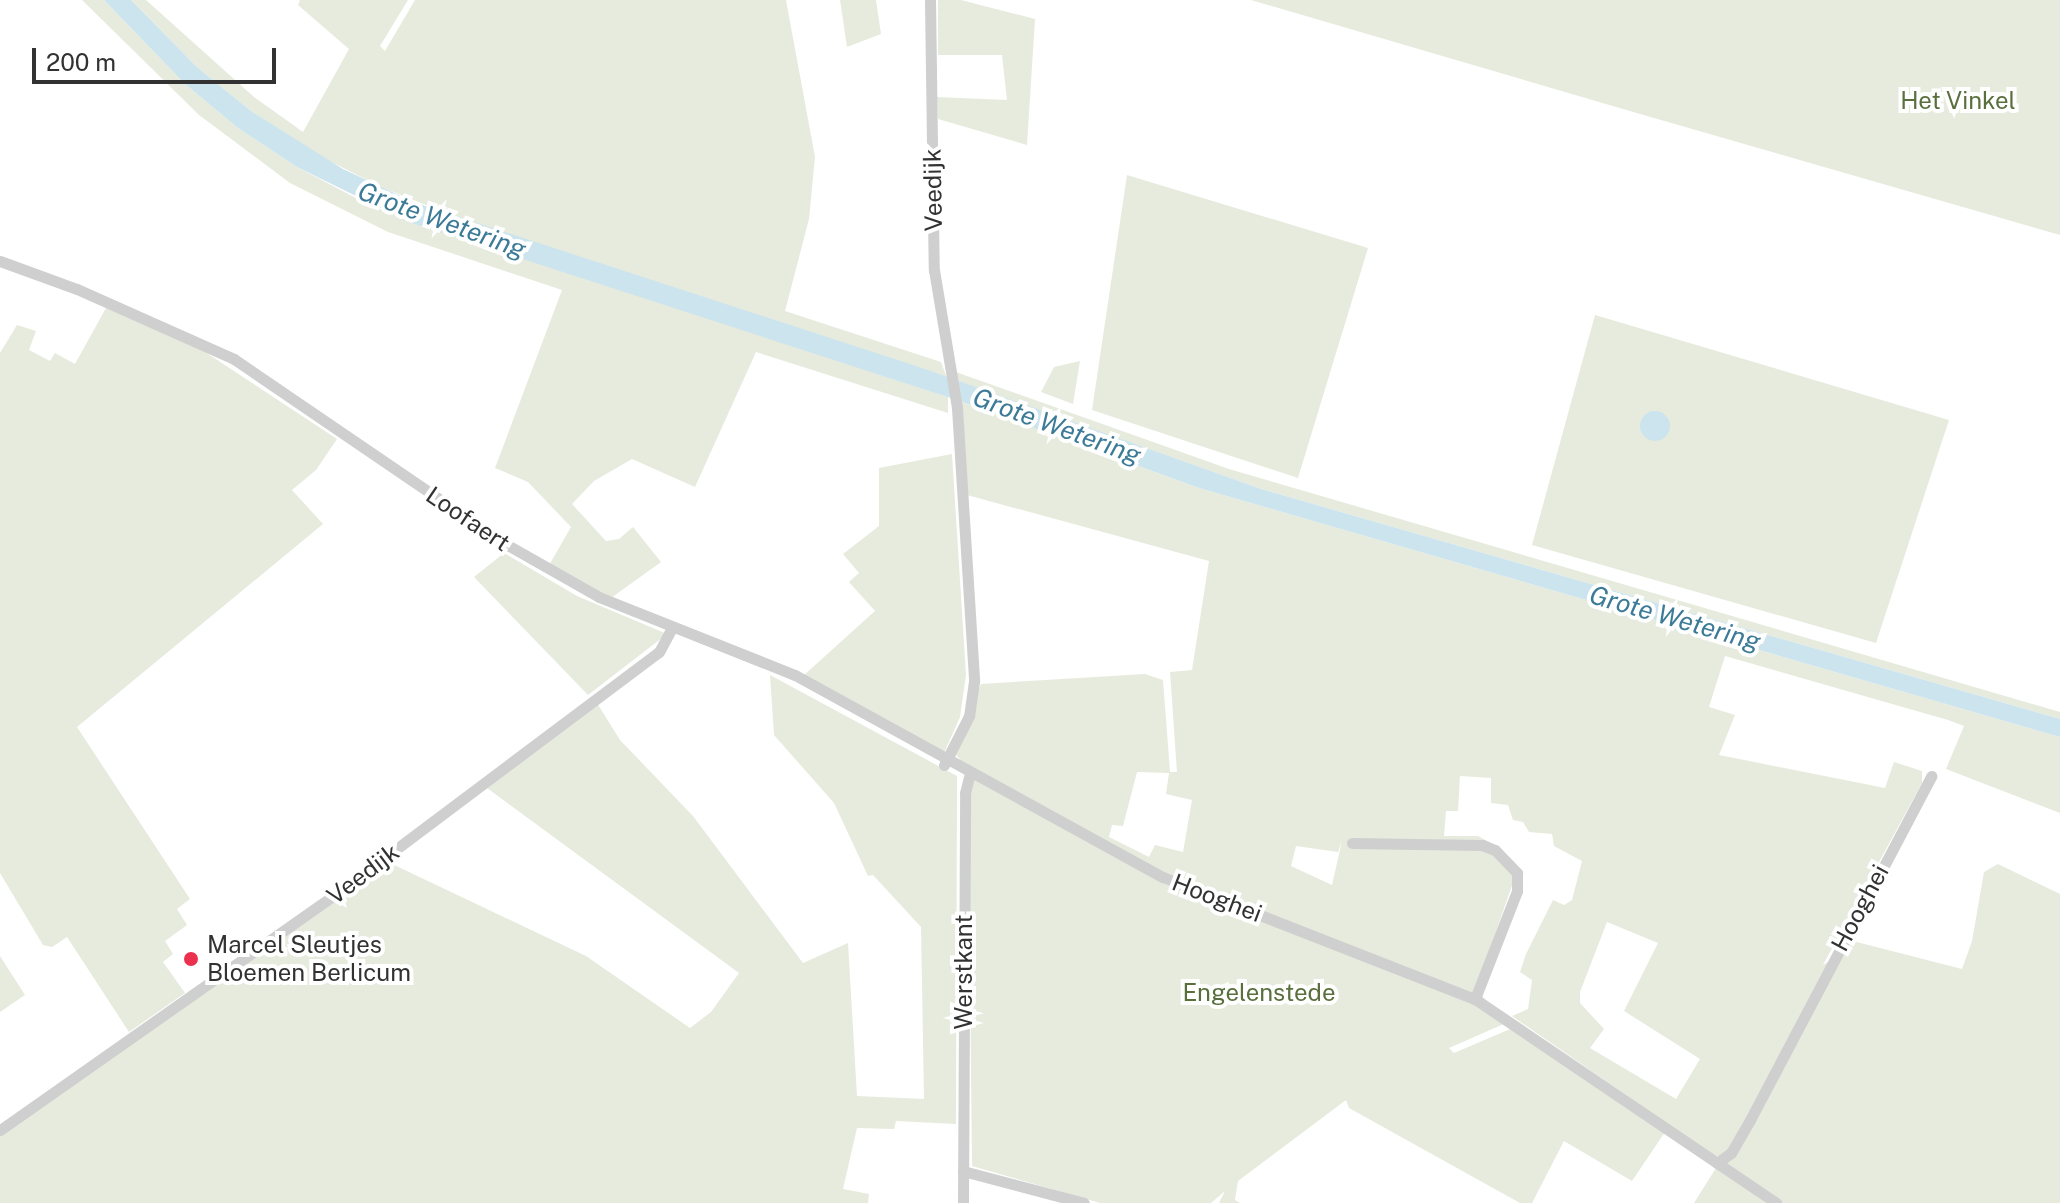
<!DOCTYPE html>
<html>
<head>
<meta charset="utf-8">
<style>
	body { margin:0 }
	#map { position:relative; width:2060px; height:1203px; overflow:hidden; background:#fff; font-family:"Public Sans",sans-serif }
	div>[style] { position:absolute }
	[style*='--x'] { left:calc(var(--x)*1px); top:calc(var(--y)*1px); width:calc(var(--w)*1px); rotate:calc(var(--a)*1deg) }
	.green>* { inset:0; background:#e6ebdd }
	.water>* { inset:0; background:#cce4ee }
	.round { border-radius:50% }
	.minor>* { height:11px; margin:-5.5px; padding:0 5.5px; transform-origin:5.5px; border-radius:5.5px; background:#cfcfcf }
	.dots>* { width:22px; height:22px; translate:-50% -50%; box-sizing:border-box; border:4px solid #fff; border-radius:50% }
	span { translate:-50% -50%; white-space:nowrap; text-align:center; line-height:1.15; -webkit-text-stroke:8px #fff; paint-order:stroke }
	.park-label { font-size:24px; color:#59703d }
	.street-label { font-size:24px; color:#323232 }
	.poi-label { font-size:24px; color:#323232 }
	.left { translate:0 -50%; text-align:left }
	.water-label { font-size:26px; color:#3c7b97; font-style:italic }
	.scale { position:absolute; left:32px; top:48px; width:244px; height:36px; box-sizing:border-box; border:4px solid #323232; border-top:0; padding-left:10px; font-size:24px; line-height:28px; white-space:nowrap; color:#323232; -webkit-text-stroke:6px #fff; paint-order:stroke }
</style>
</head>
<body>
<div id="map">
	<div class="green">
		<i style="clip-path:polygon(82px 0,104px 0,185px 84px,238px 128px,297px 167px,371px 206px,948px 397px,948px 413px,756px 352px,695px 487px,632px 459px,594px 481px,572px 504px,606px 541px,619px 539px,633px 527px,661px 562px,611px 598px,548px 567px,571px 527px,528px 482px,495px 468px,562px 290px,388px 232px,290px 183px,199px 115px)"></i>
		<i style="clip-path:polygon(131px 0,146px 0,254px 97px,303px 132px,349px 49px,298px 5px,300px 0,408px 0,380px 46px,385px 51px,415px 0,786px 0,815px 157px,809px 219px,785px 311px,941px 362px,947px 378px,464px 220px,381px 187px,308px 150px,251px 111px,197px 67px)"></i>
		<i style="clip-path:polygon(840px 0,876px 0,881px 34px,847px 47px)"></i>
		<i style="clip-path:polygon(938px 0,961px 0,1035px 19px,1027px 145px,938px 119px,937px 97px,1007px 100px,1002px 55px,938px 55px)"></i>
		<i style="clip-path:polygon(1251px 0,2060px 0,2060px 235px,1647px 116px)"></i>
		<i style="clip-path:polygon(1127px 175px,1368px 248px,1298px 478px,1092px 410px)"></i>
		<i style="clip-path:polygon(106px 308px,202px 350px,337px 439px,316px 470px,292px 490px,323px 524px,77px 727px,190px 899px,177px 909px,187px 925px,165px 941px,173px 954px,163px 962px,185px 993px,129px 1032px,67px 937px,52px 947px,43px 945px,0 873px,0 353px,17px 325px,36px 331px,29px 350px,50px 361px,55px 353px,75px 364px)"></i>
		<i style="clip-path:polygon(1595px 315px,1949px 420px,1876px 643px,1532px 545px)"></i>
		<i style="clip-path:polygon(1080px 361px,1073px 404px,1041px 392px,1054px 367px)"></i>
		<i style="clip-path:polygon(953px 371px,1229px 469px,2060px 712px,2060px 719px,1261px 489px,956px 381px)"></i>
		<i style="clip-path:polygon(evenodd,960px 401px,1199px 488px,2060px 737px,2060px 813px,1946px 769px,1964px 726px,1948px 720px,1725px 656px,1709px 707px,1735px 715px,1719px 755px,1885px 788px,1894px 762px,1922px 771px,1922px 783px,1823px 965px,1835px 958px,1845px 939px,1962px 969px,1972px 941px,1984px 872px,1998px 864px,2060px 894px,2060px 1203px,1783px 1203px,1726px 1163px,1728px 1158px,1713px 1155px,1512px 1016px,1528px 1009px,1532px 980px,1520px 972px,1526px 954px,1553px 900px,1564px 905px,1572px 900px,1582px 861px,1554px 846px,1552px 834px,1529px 832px,1523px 822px,1513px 820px,1508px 805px,1491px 803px,1491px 778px,1460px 776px,1458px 811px,1446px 811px,1444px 836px,1478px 836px,1493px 844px,1517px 871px,1476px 989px,1506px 1023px,1449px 1048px,1454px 1053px,1515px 1027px,1665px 1132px,1632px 1181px,1564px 1141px,1532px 1203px,1520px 1203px,1349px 1108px,1346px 1100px,1238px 1181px,1235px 1200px,1240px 1203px,1219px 1203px,1225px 1191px,1211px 1203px,1100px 1203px,972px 1166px,968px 768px,956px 755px,975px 696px,981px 684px,1145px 674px,1163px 680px,1170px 772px,1177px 772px,1170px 672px,1192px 670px,1209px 561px,967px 495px,960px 401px,1137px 772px,1169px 773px,1166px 794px,1192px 800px,1183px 852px,1155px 845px,1149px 857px,1109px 837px,1112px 825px,1123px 826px,1137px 772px,960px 401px,1342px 841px,1332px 885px,1291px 866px,1296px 846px,1338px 852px,1342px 841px,960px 401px,1607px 922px,1658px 943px,1624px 1011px,1700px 1059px,1676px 1099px,1590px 1048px,1604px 1029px,1580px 1003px,1580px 992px,1607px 922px)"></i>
		<i style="clip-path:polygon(952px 454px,966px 675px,960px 717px,944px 753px,803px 676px,875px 611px,849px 582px,859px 573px,843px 554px,879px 526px,879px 468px)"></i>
		<i style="clip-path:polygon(504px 553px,577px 596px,667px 634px,588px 695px,474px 577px)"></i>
		<i style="clip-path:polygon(770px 675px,957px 776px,956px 1124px,896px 1121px,894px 1129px,857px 1128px,843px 1189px,869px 1194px,868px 1203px,0 1203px,0 1136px,390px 863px,586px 956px,690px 1028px,711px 1012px,739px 973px,487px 788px,597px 703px,620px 740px,693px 816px,803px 963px,848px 943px,857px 1096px,924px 1099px,921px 927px,873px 875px,868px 876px,834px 803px,774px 735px)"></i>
		<i style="clip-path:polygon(0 956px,25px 995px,0 1012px)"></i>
		<i style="clip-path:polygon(1716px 1168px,1766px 1203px,1694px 1203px)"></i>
	</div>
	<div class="water">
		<i style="clip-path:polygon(104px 0,131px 0,197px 67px,251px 111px,343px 169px,416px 203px,925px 369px,1261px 489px,2060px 719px,2060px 737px,1199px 488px,960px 401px,409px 222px,297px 167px,238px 128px,185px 84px)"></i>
		<i class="round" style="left:1640px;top:411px;width:30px;height:30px"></i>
	</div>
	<div class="minor">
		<i style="--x:930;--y:0;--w:270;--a:89.2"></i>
		<i style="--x:934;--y:270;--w:140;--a:80.5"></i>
		<i style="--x:957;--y:408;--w:274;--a:86.4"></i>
		<i style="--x:974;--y:681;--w:35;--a:98"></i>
		<i style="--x:969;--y:716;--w:55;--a:117"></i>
		<i style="--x:0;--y:261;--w:82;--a:20"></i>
		<i style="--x:77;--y:289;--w:172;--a:24"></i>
		<i style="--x:234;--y:359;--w:327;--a:34.3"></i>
		<i style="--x:504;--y:543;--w:109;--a:29.6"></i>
		<i style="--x:599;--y:597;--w:211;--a:21.7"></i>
		<i style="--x:795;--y:675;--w:420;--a:28.8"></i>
		<i style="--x:1163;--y:877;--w:335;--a:21.4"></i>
		<i style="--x:1475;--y:999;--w:364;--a:34.1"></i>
		<i style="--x:1352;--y:843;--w:130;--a:0.9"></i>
		<i style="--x:1482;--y:845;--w:14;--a:21"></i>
		<i style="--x:1495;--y:850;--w:32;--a:46"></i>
		<i style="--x:1517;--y:873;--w:18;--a:90"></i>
		<i style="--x:1517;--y:891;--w:116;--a:111.3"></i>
		<i style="--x:0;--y:1130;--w:419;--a:-35.1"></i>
		<i style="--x:343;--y:889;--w:395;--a:-36.9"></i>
		<i style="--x:659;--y:652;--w:26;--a:-62"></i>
		<i style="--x:1717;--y:1163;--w:17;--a:-36"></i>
		<i style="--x:1731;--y:1153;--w:38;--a:-60"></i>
		<i style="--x:1750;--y:1120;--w:389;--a:-62.2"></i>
		<i style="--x:963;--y:1171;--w:125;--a:14.8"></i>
		<i style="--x:963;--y:1203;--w:410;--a:-89.7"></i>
		<i style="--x:965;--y:793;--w:21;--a:-76"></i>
	</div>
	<div class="dots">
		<i style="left:191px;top:959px;background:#eb314e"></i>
	</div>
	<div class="park-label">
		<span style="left:1958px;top:101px">Het Vinkel</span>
		<span style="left:1259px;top:993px">Engelenstede</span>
	</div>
	<div class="street-label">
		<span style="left:933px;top:190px;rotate:-91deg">Veedijk</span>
		<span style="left:468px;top:519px;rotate:34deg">Loofaert</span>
		<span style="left:363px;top:874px;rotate:-37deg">Veedijk</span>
		<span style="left:1217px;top:898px;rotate:21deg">Hooghei</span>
		<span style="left:1860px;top:908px;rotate:-62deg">Hooghei</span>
		<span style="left:964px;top:972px;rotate:-90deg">Werstkant</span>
	</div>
	<div class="poi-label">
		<span class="left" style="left:207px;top:959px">Marcel Sleutjes<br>Bloemen Berlicum</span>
	</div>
	<div class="water-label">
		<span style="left:442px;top:220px;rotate:20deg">Grote Wetering</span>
		<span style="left:1057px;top:426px;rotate:20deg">Grote Wetering</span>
		<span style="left:1675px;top:618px;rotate:16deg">Grote Wetering</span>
	</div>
	<div class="scale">200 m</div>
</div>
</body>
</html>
